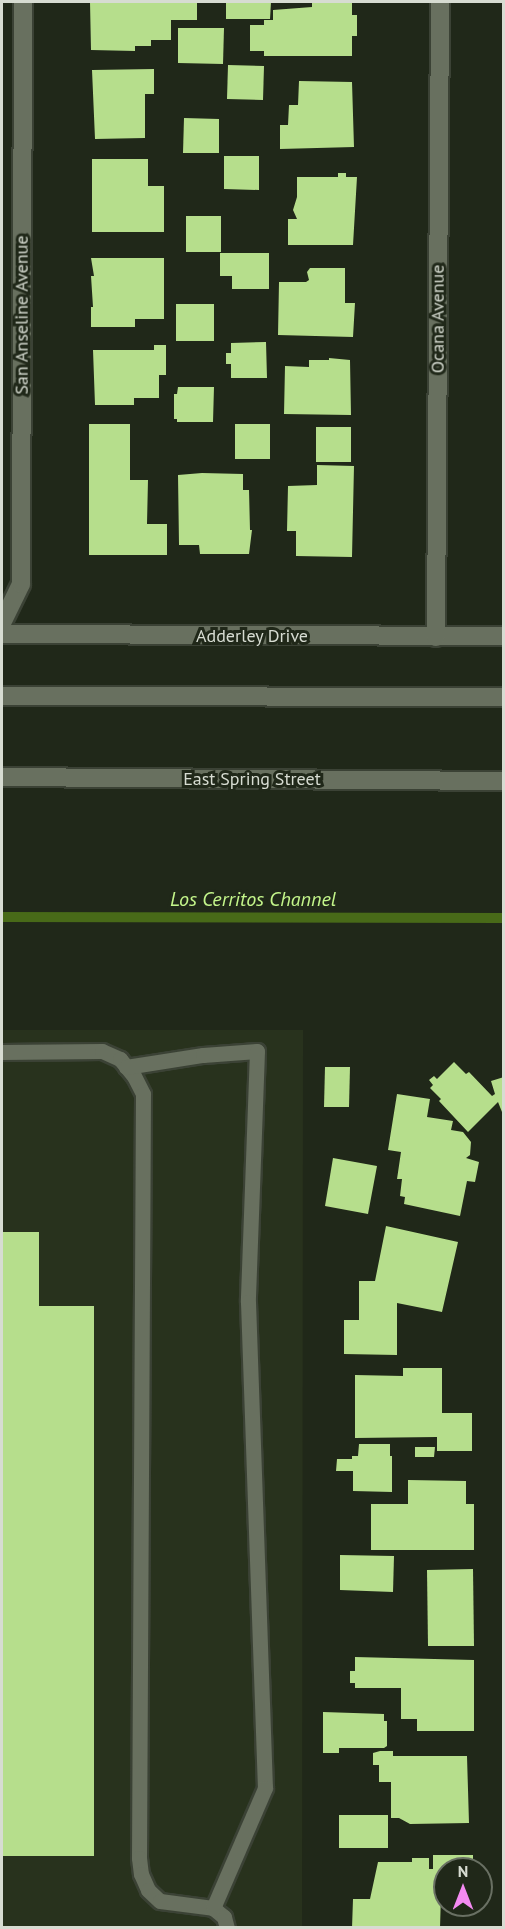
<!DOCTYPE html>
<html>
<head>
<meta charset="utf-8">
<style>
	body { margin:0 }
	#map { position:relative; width:505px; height:1929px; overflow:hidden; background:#202819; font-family:"PT Sans",sans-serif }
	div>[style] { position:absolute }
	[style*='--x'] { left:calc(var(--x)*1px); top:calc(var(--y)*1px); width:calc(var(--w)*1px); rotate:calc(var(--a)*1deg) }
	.built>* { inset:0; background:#28321d }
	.stream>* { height:10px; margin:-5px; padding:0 5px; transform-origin:5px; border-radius:5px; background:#486a18 }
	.building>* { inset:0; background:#b6de8c }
	.roads { filter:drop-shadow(2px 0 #3b4235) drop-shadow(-2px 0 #3b4235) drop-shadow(0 2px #3b4235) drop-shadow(0 -2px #3b4235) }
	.lane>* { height:15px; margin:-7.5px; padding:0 7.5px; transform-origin:7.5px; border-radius:7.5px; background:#68705f }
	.street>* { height:18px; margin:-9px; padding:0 9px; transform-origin:9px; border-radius:9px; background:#68705f }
	.secondary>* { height:18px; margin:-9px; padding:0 9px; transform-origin:9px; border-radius:9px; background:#68705f }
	span { translate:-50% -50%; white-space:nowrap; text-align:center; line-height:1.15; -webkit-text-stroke:6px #202819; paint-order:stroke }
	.street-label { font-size:18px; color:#d7dcd2 }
	.water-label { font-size:20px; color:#c4f68b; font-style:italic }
	.frame { position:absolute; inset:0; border:3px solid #d7dcd2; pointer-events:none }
	.north { position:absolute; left:433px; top:1857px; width:60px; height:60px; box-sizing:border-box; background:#202819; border:2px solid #697063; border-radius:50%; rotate:0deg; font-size:16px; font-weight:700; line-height:24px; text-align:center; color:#d7dcd2 }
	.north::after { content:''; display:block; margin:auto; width:21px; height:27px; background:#f38af1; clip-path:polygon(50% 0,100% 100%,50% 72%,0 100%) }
</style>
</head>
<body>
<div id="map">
	<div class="built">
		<i style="clip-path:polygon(2px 1030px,303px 1030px,302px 1927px,2px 1928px)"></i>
	</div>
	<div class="stream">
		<i style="--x:2;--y:917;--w:502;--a:0.11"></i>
	</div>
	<div class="building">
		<i style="clip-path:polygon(90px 2px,197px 2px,197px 20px,171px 20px,171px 40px,151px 40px,151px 46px,135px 46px,135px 51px,91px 50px)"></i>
		<i style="clip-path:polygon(226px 2px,271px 2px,270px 19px,226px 19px)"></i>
		<i style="clip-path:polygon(312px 2px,352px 2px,352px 15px,357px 15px,357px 36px,352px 36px,352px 56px,264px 56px,264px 51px,250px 51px,250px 25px,264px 25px,264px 20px,273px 20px,273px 10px,312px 7px)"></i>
		<i style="clip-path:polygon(178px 28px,224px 28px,223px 64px,178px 63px)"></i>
		<i style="clip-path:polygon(228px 65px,264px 66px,263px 100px,227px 99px)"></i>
		<i style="clip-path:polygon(154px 69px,154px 94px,145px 94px,145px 138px,95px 139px,92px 70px)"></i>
		<i style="clip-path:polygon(299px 81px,352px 82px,354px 147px,280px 149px,280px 125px,288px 125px,289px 105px,298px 105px)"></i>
		<i style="clip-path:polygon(184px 118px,219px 119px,219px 153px,183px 153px)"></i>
		<i style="clip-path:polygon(224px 156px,259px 156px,259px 190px,224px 189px)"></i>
		<i style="clip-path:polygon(92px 159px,148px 159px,148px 186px,164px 186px,164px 232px,92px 232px)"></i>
		<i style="clip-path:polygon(338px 173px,346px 173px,346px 177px,357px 177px,353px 245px,288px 245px,288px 219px,297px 219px,293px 210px,297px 197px,297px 177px,338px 177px)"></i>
		<i style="clip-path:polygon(186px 216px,221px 216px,221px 252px,186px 252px)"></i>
		<i style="clip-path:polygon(220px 253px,269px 253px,269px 289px,232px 289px,232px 276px,220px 276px)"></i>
		<i style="clip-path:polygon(91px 258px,164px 258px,164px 319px,135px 319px,135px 327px,91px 327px,91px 307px,93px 307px,91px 276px,94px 276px)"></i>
		<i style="clip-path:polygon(310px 268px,345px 268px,345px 303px,355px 303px,353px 337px,278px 335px,279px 282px,306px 282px,309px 280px,307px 272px)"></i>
		<i style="clip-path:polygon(176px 304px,214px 304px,214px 341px,176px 341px)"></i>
		<i style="clip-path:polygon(266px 342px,267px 378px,231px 378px,231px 364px,226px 364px,226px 353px,231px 353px,231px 343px)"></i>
		<i style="clip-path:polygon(154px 345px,166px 345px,166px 375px,159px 375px,159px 398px,134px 398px,134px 405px,95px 405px,93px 350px,154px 350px)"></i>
		<i style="clip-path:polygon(329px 358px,350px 360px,351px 415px,284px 414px,285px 366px,309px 367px,309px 360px,329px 360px)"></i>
		<i style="clip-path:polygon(178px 387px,214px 387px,213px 422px,177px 422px,177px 419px,174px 419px,174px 394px,177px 394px)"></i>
		<i style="clip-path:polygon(89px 424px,130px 424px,130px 480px,148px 480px,147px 524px,167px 524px,167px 555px,89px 555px)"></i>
		<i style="clip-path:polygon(235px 424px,270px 424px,270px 459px,235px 459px)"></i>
		<i style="clip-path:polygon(316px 427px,351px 427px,351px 462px,316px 462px)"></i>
		<i style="clip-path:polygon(317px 465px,354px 466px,352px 557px,296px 556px,296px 531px,287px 531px,288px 486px,317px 485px)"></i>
		<i style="clip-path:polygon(202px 473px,243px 474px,243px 490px,249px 490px,250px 530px,252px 530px,249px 554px,200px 554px,199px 545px,179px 545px,178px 475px)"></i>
		<i style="clip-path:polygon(454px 1062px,466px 1074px,469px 1072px,492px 1096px,495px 1094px,491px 1081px,504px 1077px,504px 1117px,498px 1102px,468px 1132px,439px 1101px,441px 1099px,430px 1088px,433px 1085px,429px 1080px,434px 1076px,437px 1079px)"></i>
		<i style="clip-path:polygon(325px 1067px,350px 1067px,349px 1107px,324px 1107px)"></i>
		<i style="clip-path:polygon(397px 1094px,430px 1099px,427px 1117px,453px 1121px,451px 1130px,463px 1132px,471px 1142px,470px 1155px,466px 1158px,479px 1162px,475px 1182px,467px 1181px,460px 1216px,404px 1204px,405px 1197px,400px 1196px,402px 1179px,397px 1179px,401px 1152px,388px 1150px)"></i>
		<i style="clip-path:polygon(333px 1158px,377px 1166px,368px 1214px,325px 1206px)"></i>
		<i style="clip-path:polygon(386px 1226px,458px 1242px,442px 1312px,397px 1303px,397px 1355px,344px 1354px,344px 1320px,359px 1320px,359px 1281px,375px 1281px)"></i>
		<i style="clip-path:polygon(2px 1232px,39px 1232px,39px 1306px,94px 1306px,94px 1856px,2px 1856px)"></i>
		<i style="clip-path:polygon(403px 1368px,442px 1368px,442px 1413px,472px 1413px,472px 1451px,437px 1451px,437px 1437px,355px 1438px,355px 1375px,403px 1376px)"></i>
		<i style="clip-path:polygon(359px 1444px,390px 1444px,390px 1456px,392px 1456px,392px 1492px,353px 1491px,353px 1471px,336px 1471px,337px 1459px,352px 1459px,352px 1456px,358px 1456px)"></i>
		<i style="clip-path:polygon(415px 1447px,435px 1447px,434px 1457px,415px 1457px)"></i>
		<i style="clip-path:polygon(408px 1480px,466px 1481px,466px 1504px,474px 1504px,474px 1550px,371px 1550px,371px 1504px,408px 1504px)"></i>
		<i style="clip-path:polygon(340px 1555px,394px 1556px,393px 1592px,340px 1590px)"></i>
		<i style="clip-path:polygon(473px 1569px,474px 1646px,428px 1646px,427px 1570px)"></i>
		<i style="clip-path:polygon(355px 1657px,474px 1660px,474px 1731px,417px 1731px,417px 1719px,401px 1719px,401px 1688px,355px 1688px,355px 1683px,350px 1683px,350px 1671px,355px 1671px)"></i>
		<i style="clip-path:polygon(323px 1712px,384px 1714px,384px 1721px,387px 1721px,387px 1746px,384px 1748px,339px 1748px,339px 1753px,323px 1753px)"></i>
		<i style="clip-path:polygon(380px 1751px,393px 1751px,393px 1756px,467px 1756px,469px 1823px,410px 1824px,399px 1818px,391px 1818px,391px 1782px,379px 1782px,379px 1765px,373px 1765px,373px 1753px)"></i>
		<i style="clip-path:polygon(339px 1815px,388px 1815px,388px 1848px,339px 1848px)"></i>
		<i style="clip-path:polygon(433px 1855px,473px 1855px,473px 1869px,445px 1869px,445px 1894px,441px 1894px,440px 1928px,352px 1928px,353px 1899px,370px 1899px,378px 1862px,412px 1862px,412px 1858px,429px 1858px,429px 1869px,433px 1869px)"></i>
	</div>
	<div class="roads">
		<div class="lane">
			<i style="--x:2;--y:1052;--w:100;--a:-0.6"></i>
			<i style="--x:102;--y:1051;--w:20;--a:24"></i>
			<i style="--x:120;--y:1059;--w:22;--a:51"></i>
			<i style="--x:134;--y:1076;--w:20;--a:63"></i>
			<i style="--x:143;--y:1094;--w:764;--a:90.3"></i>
			<i style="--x:139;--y:1858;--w:16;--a:83"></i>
			<i style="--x:141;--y:1874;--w:17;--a:66"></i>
			<i style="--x:148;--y:1890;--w:16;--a:43"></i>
			<i style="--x:160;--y:1901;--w:53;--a:7.5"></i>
			<i style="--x:213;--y:1908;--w:14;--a:39"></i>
			<i style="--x:224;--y:1917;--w:11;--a:75"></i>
			<i style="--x:126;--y:1067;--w:78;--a:-8.9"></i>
			<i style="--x:203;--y:1055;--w:54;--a:-4.2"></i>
			<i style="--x:257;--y:1051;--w:251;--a:92.1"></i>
			<i style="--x:248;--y:1302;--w:486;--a:88"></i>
			<i style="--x:265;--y:1788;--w:131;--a:113.4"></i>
		</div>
		<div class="street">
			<i style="--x:2;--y:634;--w:502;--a:0.23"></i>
			<i style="--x:436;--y:637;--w:635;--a:-89.64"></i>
		</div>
		<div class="secondary">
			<i style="--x:2;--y:623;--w:43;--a:-64"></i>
			<i style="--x:21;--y:584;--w:582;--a:-89.8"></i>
			<i style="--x:2;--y:696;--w:502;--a:0.11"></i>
			<i style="--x:2;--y:777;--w:502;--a:0.46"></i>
		</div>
	</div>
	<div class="street-label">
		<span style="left:22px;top:315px;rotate:-90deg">San Anseline Avenue</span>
		<span style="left:438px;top:319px;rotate:-90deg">Ocana Avenue</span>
		<span style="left:252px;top:636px">Adderley Drive</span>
		<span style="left:252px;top:779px">East Spring Street</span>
	</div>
	<div class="water-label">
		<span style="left:253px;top:899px">Los Cerritos Channel</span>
	</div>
	<div class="frame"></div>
	<div class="north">N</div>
</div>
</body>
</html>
